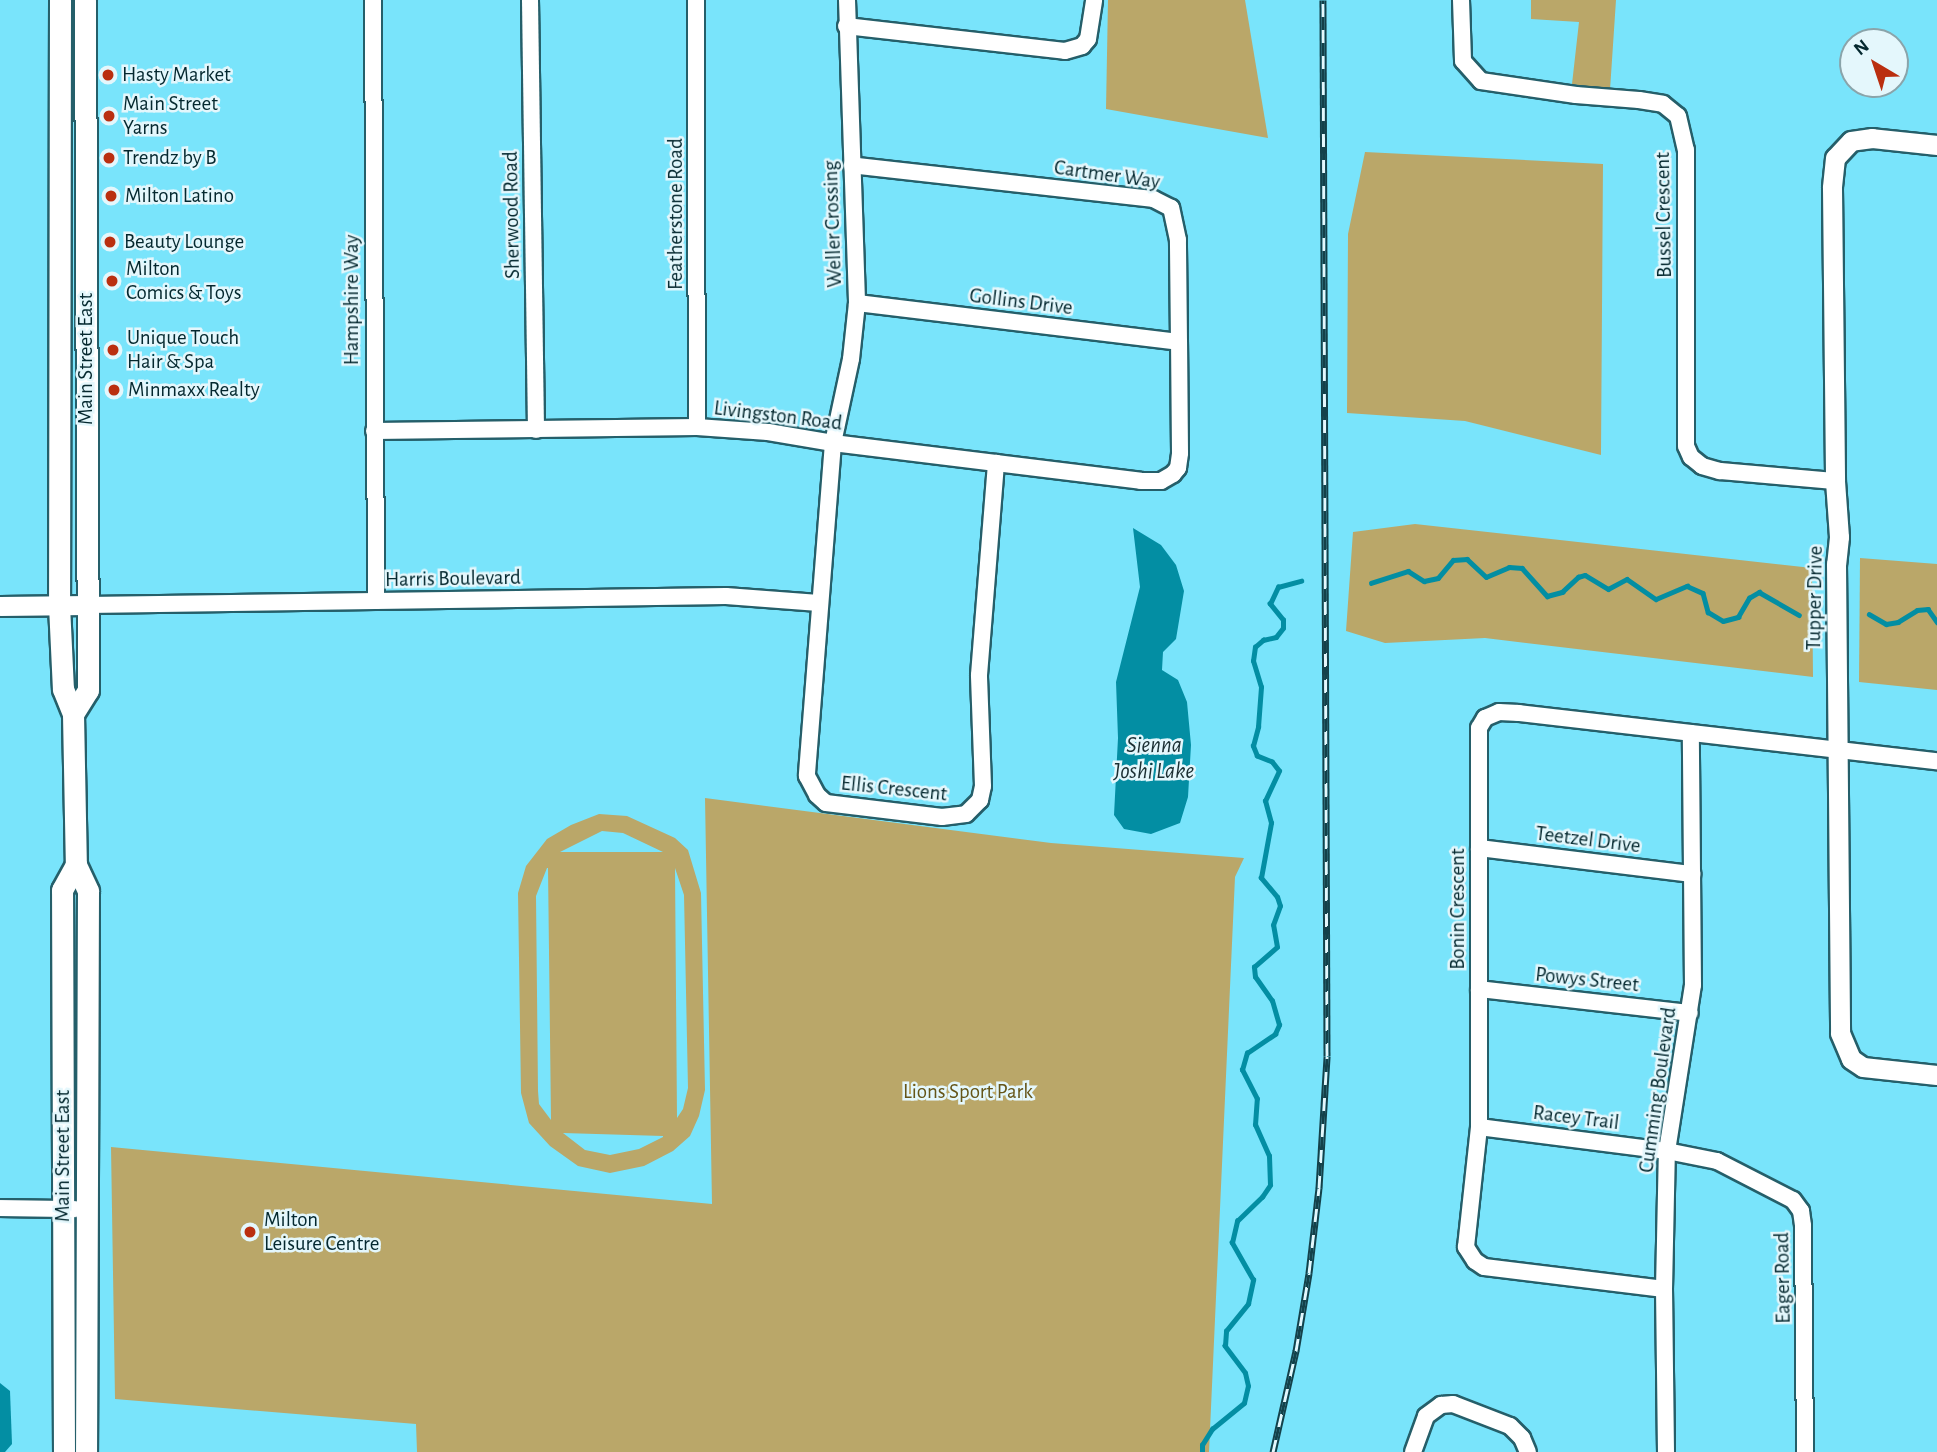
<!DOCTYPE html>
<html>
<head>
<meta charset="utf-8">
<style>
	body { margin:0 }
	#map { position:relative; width:1937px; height:1452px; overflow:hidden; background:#79e4fb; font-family:"Alegreya Sans",sans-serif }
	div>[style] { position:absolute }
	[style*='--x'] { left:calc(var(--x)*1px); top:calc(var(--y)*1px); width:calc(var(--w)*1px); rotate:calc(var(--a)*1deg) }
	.green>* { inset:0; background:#baa769 }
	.water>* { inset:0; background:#038ea3 }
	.stream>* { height:4.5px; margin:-2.25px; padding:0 2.25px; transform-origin:2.25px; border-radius:2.25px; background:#038ea3 }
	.roads { filter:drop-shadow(2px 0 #255f6a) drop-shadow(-2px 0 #255f6a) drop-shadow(0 2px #255f6a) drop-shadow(0 -2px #255f6a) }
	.minor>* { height:16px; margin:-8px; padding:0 8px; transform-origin:8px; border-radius:8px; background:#fff }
	.tertiary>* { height:19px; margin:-9.5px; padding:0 9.5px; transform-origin:9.5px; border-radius:9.5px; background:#fff }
	.secondary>* { height:21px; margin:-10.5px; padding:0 10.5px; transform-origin:10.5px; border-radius:10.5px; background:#fff }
	.rail>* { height:7px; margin-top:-3.5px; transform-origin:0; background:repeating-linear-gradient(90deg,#e4f7fc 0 13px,#14414a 0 26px); box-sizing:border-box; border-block:2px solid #14414a }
	.dots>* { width:19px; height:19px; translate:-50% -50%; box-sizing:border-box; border:4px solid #e4f7fc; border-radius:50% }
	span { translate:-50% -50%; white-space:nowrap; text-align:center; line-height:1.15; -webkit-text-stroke:5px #e4f7fc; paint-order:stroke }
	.poi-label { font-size:21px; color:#04282f }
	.left { translate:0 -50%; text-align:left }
	.street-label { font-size:21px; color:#04282f }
	.park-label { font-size:21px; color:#655518 }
	.water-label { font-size:23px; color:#1b2f33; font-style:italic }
	.north { position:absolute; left:1839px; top:28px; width:70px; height:70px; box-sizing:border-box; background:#e4f7fc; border:2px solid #8aa4aa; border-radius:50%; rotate:321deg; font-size:19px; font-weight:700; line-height:28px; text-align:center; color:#04282f }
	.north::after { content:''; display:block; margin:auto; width:24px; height:32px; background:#ba2f10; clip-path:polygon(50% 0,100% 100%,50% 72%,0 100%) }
</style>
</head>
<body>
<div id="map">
	<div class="green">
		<i style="clip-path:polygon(1108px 0,1245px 0,1268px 138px,1106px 109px)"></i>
		<i style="clip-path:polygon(1531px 0,1616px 0,1610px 90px,1572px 84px,1579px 22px,1531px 19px)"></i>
		<i style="clip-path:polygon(1365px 152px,1603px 164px,1601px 455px,1465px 421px,1347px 413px,1348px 234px)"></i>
		<i style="clip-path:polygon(1415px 524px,1812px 568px,1813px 677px,1485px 638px,1385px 643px,1346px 631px,1353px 532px)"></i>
		<i style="clip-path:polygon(1860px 558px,1937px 564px,1937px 690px,1859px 682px)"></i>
		<i style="clip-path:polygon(705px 798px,1051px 843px,1244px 858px,1235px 877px,1209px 1452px,417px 1452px,416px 1424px,115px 1399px,111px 1147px,712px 1204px)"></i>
		<i style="clip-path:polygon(evenodd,599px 814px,627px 816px,675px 838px,688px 850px,701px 893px,705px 1090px,699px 1116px,690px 1136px,673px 1151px,644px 1166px,610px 1173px,578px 1166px,550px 1146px,529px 1123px,521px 1093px,518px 893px,526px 866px,547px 839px,571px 825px,599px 814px,602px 831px,623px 833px,663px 852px,560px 852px,602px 831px,599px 814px,547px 868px,548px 868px,551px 1120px,539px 1104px,538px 1091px,536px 896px,547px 868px,599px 814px,675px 868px,684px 895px,688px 1088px,683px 1109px,677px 1118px,675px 868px,599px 814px,563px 1133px,663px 1136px,663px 1137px,639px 1149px,610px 1155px,585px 1150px,563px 1133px)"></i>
	</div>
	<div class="water">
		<i style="clip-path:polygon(1133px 528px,1161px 545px,1176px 565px,1184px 591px,1176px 639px,1163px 652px,1162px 670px,1178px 680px,1187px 702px,1191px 745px,1188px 797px,1180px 823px,1151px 834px,1124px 829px,1114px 815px,1118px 738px,1116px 682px,1140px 587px)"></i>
		<i style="clip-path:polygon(0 1383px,10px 1391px,12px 1444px,5px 1452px,0 1452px)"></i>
	</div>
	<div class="stream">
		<i style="--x:1371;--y:583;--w:39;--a:-18"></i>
		<i style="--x:1408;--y:571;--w:19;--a:32"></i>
		<i style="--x:1424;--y:581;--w:14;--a:-12"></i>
		<i style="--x:1438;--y:578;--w:23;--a:-50"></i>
		<i style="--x:1453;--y:560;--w:14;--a:-4"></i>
		<i style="--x:1467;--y:559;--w:26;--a:43"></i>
		<i style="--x:1486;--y:577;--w:25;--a:-23"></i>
		<i style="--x:1509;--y:567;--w:13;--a:4"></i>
		<i style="--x:1522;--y:568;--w:38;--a:48"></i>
		<i style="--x:1547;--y:596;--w:16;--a:-15"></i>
		<i style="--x:1562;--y:592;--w:22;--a:-43"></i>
		<i style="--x:1578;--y:577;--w:7;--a:-16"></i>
		<i style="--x:1585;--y:575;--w:27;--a:31"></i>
		<i style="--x:1608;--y:589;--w:21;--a:-28"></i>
		<i style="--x:1627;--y:579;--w:35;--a:35"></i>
		<i style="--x:1656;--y:599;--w:34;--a:-23"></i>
		<i style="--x:1687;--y:586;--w:17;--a:24"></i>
		<i style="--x:1703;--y:593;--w:20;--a:75"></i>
		<i style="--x:1708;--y:612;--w:17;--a:31"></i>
		<i style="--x:1723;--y:621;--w:16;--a:-15"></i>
		<i style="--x:1738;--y:617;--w:22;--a:-60"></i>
		<i style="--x:1749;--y:598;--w:12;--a:-31"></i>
		<i style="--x:1759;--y:592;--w:46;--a:29.9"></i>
		<i style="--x:1869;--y:614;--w:20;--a:30"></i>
		<i style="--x:1886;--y:624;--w:12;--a:-9"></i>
		<i style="--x:1898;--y:622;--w:22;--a:-32"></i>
		<i style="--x:1917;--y:610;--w:11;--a:-5"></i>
		<i style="--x:1928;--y:609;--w:16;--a:55"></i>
		<i style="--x:1202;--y:1452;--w:7;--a:-90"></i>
		<i style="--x:1202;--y:1445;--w:19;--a:-58"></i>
		<i style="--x:1212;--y:1429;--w:41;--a:-39.1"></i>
		<i style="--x:1244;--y:1403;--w:17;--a:-77"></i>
		<i style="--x:1248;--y:1386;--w:13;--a:-103"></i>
		<i style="--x:1245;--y:1373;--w:34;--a:-127"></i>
		<i style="--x:1225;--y:1346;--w:15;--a:-86"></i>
		<i style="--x:1226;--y:1331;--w:35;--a:-51"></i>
		<i style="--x:1248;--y:1304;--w:25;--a:-78"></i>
		<i style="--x:1253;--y:1280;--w:43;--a:-119.6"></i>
		<i style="--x:1232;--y:1243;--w:23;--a:-77"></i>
		<i style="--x:1237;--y:1221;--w:35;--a:-44"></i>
		<i style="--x:1262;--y:1197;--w:14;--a:-56"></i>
		<i style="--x:1270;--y:1185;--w:29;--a:-92"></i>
		<i style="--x:1269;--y:1156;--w:34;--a:-114"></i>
		<i style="--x:1255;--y:1125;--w:26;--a:-86"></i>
		<i style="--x:1257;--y:1099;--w:33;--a:-117"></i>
		<i style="--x:1242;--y:1070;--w:18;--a:-74"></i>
		<i style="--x:1247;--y:1053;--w:34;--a:-34"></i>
		<i style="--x:1275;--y:1034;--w:10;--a:-66"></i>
		<i style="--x:1279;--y:1025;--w:25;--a:-106"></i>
		<i style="--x:1272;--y:1001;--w:29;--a:-125"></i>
		<i style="--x:1255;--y:977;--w:10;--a:-96"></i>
		<i style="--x:1254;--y:967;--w:30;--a:-41"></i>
		<i style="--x:1277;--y:947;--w:22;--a:-100"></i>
		<i style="--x:1273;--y:925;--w:20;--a:-70"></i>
		<i style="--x:1280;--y:906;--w:9;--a:-108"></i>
		<i style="--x:1277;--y:897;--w:25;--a:-130"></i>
		<i style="--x:1261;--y:878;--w:56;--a:-79.7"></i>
		<i style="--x:1271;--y:823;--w:23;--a:-105"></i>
		<i style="--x:1265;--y:801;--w:33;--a:-65"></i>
		<i style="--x:1279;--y:771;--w:11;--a:-128"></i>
		<i style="--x:1272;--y:762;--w:16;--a:-158"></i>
		<i style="--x:1257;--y:756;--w:11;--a:-112"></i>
		<i style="--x:1253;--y:746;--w:20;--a:-75"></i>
		<i style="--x:1258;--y:727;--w:40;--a:-85.7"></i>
		<i style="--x:1261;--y:687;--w:27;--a:-107"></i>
		<i style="--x:1253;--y:661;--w:14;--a:-82"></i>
		<i style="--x:1255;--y:647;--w:11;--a:-41"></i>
		<i style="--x:1263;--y:640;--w:13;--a:-13"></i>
		<i style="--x:1276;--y:637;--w:11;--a:-52"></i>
		<i style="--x:1283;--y:628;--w:8;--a:-90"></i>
		<i style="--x:1283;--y:620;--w:21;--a:-129"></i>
		<i style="--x:1270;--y:604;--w:19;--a:-65"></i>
		<i style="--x:1278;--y:587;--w:24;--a:-15"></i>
	</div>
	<div class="roads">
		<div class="minor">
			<i style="--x:373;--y:0;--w:601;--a:89.71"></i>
			<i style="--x:530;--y:0;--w:430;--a:89.2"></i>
			<i style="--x:696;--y:0;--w:427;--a:89.9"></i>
			<i style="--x:847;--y:0;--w:303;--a:88.1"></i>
			<i style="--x:857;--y:303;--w:56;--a:96.1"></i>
			<i style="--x:851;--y:359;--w:86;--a:102.1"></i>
			<i style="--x:833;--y:443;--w:334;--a:94.5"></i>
			<i style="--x:807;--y:776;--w:21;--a:62"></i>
			<i style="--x:817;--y:795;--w:12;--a:42"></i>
			<i style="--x:826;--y:803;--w:117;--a:6.9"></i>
			<i style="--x:942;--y:817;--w:24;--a:-7"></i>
			<i style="--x:966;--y:814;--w:20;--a:-45"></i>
			<i style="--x:980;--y:800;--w:14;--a:-78"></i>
			<i style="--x:983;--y:786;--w:111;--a:-92.1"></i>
			<i style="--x:979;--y:675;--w:213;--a:-85.4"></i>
			<i style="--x:1461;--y:0;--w:61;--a:88.1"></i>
			<i style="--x:1463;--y:61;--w:27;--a:48"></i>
			<i style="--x:1481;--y:81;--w:96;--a:8.4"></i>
			<i style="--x:1576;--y:95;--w:63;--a:4.5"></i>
			<i style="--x:1639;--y:100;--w:24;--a:9"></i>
			<i style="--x:1663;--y:104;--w:19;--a:39"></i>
			<i style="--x:1678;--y:116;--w:35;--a:77"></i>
			<i style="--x:1686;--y:150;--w:296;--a:90"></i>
			<i style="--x:1686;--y:446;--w:12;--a:66"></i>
			<i style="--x:1691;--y:457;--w:14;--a:39"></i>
			<i style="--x:1702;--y:466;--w:19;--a:16"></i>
			<i style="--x:1720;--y:471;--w:115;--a:5"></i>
			<i style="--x:846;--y:26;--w:220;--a:6.5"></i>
			<i style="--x:1065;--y:51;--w:18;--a:-16"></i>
			<i style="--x:1082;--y:46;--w:9;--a:-49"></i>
			<i style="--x:1088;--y:39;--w:39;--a:-81"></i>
			<i style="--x:857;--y:303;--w:324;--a:6.9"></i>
			<i style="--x:374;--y:431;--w:323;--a:-0.7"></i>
			<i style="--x:697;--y:427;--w:71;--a:4"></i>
			<i style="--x:768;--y:432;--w:66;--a:9.6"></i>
			<i style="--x:833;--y:443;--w:310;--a:7"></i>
			<i style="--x:1141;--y:481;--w:20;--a:0"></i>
			<i style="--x:1161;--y:481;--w:14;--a:-30"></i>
			<i style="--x:1173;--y:474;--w:8;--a:-50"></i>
			<i style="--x:1178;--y:468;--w:15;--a:-82"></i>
			<i style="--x:1180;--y:453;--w:111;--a:-90.5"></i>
			<i style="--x:1179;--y:342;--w:102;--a:-90.6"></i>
			<i style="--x:1178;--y:240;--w:33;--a:-102"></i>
			<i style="--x:1171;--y:208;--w:20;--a:-153"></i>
			<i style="--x:1153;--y:199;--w:303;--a:-173.6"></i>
			<i style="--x:87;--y:605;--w:639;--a:-0.81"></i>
			<i style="--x:726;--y:596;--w:93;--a:4.3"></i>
			<i style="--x:1479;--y:848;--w:215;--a:7"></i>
			<i style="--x:1479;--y:989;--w:212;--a:6.5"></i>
			<i style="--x:1479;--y:1127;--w:190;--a:7.3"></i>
			<i style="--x:1667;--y:1151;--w:51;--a:11.3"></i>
			<i style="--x:1717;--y:1161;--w:85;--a:27.2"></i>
			<i style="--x:1793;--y:1200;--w:14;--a:54"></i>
			<i style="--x:1801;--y:1211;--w:15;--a:82"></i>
			<i style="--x:1803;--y:1226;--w:226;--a:89.5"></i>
			<i style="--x:0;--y:1208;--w:75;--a:0.8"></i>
			<i style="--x:1664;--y:1289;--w:181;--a:-173"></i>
			<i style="--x:1484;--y:1267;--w:11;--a:-146"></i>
			<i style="--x:1475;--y:1261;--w:17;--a:-123"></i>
			<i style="--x:1466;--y:1247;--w:121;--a:-83.8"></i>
			<i style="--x:1479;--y:1127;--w:399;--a:-90"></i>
			<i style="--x:1479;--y:728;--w:12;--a:-59"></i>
			<i style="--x:1485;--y:718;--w:15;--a:-23"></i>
			<i style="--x:1499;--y:712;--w:20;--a:3"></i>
			<i style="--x:1519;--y:713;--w:421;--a:6.6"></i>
			<i style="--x:1413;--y:1452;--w:38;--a:-70"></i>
			<i style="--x:1426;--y:1416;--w:19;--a:-36"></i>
			<i style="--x:1441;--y:1405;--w:12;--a:-5"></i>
			<i style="--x:1453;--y:1404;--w:61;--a:21.1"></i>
			<i style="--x:1510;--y:1426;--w:17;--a:45"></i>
			<i style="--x:1522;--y:1438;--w:15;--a:67"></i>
			<i style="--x:1666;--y:1452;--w:163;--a:-90.7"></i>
			<i style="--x:1664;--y:1289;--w:138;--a:-88.8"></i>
			<i style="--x:1667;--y:1151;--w:168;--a:-81.1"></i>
			<i style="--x:1693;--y:985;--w:252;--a:-90.5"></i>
		</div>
		<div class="tertiary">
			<i style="--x:1937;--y:145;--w:65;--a:-173.9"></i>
			<i style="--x:1872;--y:138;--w:21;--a:172"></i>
			<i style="--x:1851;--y:141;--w:23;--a:133"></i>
			<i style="--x:1835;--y:158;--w:30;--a:96"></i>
			<i style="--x:1832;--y:188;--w:293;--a:89.4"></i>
			<i style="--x:1835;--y:481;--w:56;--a:85.9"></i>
			<i style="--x:1839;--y:537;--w:27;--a:96"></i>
			<i style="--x:1836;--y:564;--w:469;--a:89.5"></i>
			<i style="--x:1840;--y:1033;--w:28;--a:67"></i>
			<i style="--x:1851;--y:1059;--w:14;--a:34"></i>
			<i style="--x:1863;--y:1067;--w:74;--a:6.2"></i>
			<i style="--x:0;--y:606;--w:87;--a:-0.7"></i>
		</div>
		<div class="secondary">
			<i style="--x:60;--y:0;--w:605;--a:90.09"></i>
			<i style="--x:59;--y:605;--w:84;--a:87.3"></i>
			<i style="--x:63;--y:689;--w:27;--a:68"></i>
			<i style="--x:73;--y:714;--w:151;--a:88.9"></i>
			<i style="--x:76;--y:865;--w:29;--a:65"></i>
			<i style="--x:88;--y:891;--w:561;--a:90.2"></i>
			<i style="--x:73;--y:714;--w:28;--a:-58"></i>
			<i style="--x:88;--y:690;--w:690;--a:-90.25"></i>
			<i style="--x:64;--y:1452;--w:562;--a:-90.2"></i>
			<i style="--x:62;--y:890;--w:29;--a:-61"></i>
		</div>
	</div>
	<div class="rail">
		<i style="--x:1273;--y:1452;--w:104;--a:-77.2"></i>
		<i style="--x:1296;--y:1351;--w:79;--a:-80.5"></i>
		<i style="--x:1309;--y:1273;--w:86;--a:-83.3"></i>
		<i style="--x:1319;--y:1188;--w:132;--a:-86.5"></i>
		<i style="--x:1327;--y:1056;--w:1056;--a:-90.22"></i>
	</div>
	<div class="dots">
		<i style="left:108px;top:75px;background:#ba2f10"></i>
		<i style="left:109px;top:116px;background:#ba2f10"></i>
		<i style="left:109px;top:158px;background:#ba2f10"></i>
		<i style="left:111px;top:196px;background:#ba2f10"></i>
		<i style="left:110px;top:242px;background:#ba2f10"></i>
		<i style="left:112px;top:281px;background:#ba2f10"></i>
		<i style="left:113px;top:350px;background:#ba2f10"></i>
		<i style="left:114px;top:390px;background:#ba2f10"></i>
		<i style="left:250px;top:1232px;background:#ba2f10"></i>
	</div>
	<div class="poi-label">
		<span class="left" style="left:122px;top:75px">Hasty Market</span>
		<span class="left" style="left:123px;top:116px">Main Street<br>Yarns</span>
		<span class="left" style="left:123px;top:158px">Trendz by B</span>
		<span class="left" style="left:125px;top:196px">Milton Latino</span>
		<span class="left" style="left:124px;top:242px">Beauty Lounge</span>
		<span class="left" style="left:126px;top:281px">Milton<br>Comics &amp; Toys</span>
		<span class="left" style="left:127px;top:350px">Unique Touch<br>Hair &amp; Spa</span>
		<span class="left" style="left:128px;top:390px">Minmaxx Realty</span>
		<span class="left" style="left:264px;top:1232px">Milton<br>Leisure Centre</span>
	</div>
	<div class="street-label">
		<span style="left:1107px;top:175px;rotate:8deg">Cartmer Way</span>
		<span style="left:676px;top:214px;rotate:-90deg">Featherstone Road</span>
		<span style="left:512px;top:215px;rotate:-91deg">Sherwood Road</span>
		<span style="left:1664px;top:215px;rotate:-91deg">Bussel Crescent</span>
		<span style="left:833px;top:224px;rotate:-92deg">Weller Crossing</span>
		<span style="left:352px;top:300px;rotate:-90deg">Hampshire Way</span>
		<span style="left:1021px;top:302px;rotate:7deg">Gollins Drive</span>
		<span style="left:86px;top:359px;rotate:-90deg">Main Street East</span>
		<span style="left:778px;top:416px;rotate:7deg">Livingston Road</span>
		<span style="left:453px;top:579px;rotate:-1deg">Harris Boulevard</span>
		<span style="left:1815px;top:598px;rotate:-89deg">Tupper Drive</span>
		<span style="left:894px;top:789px;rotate:6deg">Ellis Crescent</span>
		<span style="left:1588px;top:840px;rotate:7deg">Teetzel Drive</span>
		<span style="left:1458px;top:909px;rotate:-90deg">Bonin Crescent</span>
		<span style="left:1587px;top:980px;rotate:6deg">Powys Street</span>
		<span style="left:1658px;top:1090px;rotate:-82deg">Cumming Boulevard</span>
		<span style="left:1576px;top:1118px;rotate:7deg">Racey Trail</span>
		<span style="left:63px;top:1156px;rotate:-90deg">Main Street East</span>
		<span style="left:1783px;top:1278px;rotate:-91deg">Eager Road</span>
	</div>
	<div class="park-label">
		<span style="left:968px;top:1092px">Lions Sport Park</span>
	</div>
	<div class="water-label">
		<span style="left:1154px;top:759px">Sienna<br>Joshi Lake</span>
	</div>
	<div class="north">N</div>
</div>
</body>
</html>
